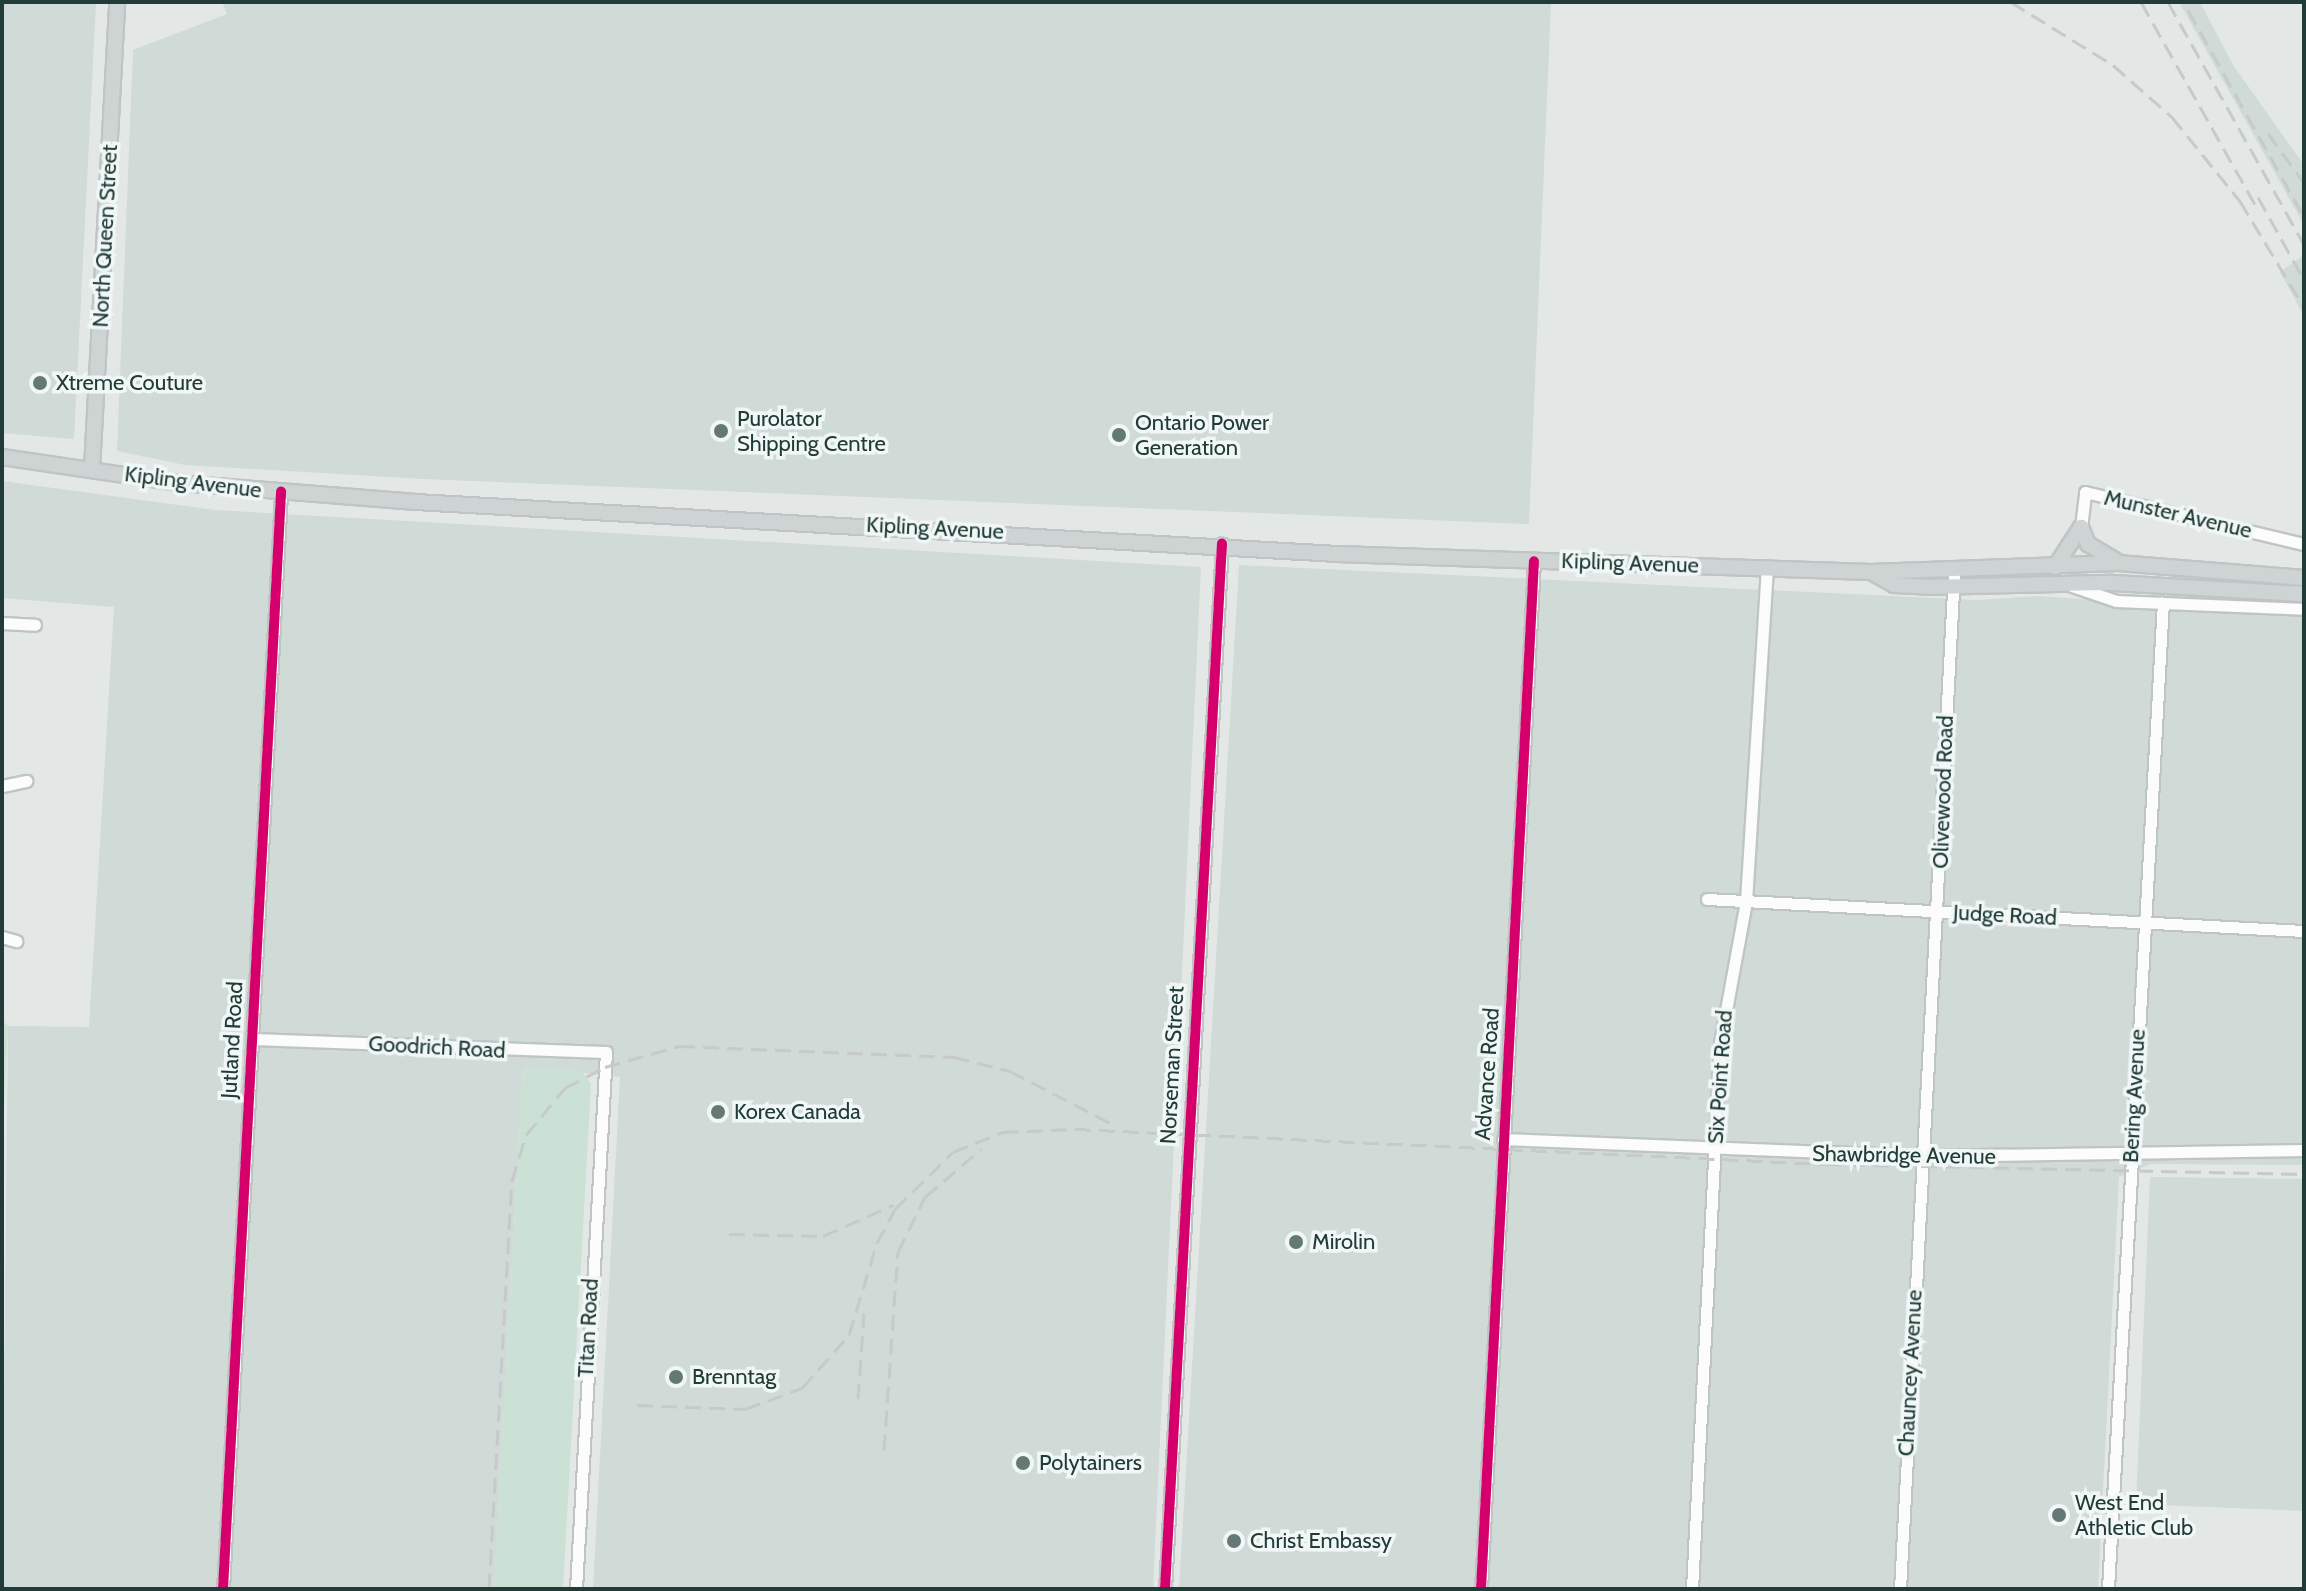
<!DOCTYPE html>
<html>
<head>
<meta charset="utf-8">
<style>
	body { margin:0 }
	#map { position:relative; width:2306px; height:1591px; overflow:hidden; background:#e3e8e7; font-family:Cabin,sans-serif }
	div>[style] { position:absolute }
	[style*='--x'] { left:calc(var(--x)*1px); top:calc(var(--y)*1px); width:calc(var(--w)*1px); rotate:calc(var(--a)*1deg) }
	.built>* { inset:0; background:#d0dad7 }
	.green>* { inset:0; background:#cbe1d5 }
	.roads { filter:drop-shadow(2px 0 #c0c5c4) drop-shadow(-2px 0 #c0c5c4) drop-shadow(0 2px #c0c5c4) drop-shadow(0 -2px #c0c5c4) }
	.minor>* { height:11px; margin:-5.5px; padding:0 5.5px; transform-origin:5.5px; border-radius:5.5px; background:#fbfcfb }
	.major>* { height:14px; margin:-7px; padding:0 7px; transform-origin:7px; border-radius:7px; background:#cdd4d3 }
	.rail>* { height:3px; margin-top:-1.5px; transform-origin:0; background:repeating-linear-gradient(90deg,#c6cac9 0 16px,transparent 0 24px) }
	.cycleway>* { height:10px; margin:-5px; padding:0 5px; transform-origin:5px; border-radius:5px; background:#d6006c }
	.dots>* { width:22px; height:22px; translate:-50% -50%; box-sizing:border-box; border:4px solid #f0f7f5; border-radius:50% }
	span { translate:-50% -50%; white-space:nowrap; text-align:center; line-height:1.15; -webkit-text-stroke:7px #f0f7f5; paint-order:stroke }
	.street-label { font-size:22px; color:#203b38 }
	.poi-label { font-size:22px; color:#203b38 }
	.left { translate:0 -50%; text-align:left }
	.frame { position:absolute; inset:0; border:4px solid #203b38; pointer-events:none }
</style>
</head>
<body>
<div id="map">
	<div class="built">
		<i style="clip-path:polygon(2px 2px,96px 2px,74px 439px,2px 433px)"></i>
		<i style="clip-path:polygon(222px 2px,1551px 2px,1529px 524px,423px 479px,185px 465px,117px 451px,133px 50px,227px 14px)"></i>
		<i style="clip-path:polygon(2179px 2px,2200px 2px,2233px 65px,2304px 165px,2304px 225px)"></i>
		<i style="clip-path:polygon(2304px 255px,2304px 316px,2280px 272px)"></i>
		<i style="clip-path:polygon(2px 481px,215px 510px,1201px 567px,1153px 1589px,593px 1589px,620px 1077px,523px 1066px,494px 1589px,2px 1589px,8px 1026px,89px 1027px,114px 607px,2px 598px)"></i>
		<i style="clip-path:polygon(1239px 565px,1977px 600px,2037px 596px,2304px 615px,2304px 1165px,2151px 1164px,2119px 1177px,2098px 1589px,1179px 1589px)"></i>
		<i style="clip-path:polygon(2150px 1177px,2304px 1179px,2304px 1511px,2136px 1504px)"></i>
	</div>
	<div class="green">
		<i style="clip-path:polygon(2px 1020px,8px 1026px,2px 1153px)"></i>
		<i style="clip-path:polygon(523px 1066px,581px 1070px,591px 1084px,563px 1589px,494px 1589px)"></i>
	</div>
	<div class="roads">
		<div class="minor">
			<i style="--x:2081;--y:527;--w:35;--a:-83"></i>
			<i style="--x:2085;--y:492;--w:225;--a:13.4"></i>
			<i style="--x:2072;--y:586;--w:46;--a:18.8"></i>
			<i style="--x:2116;--y:601;--w:188;--a:2.4"></i>
			<i style="--x:2;--y:623;--w:33;--a:3"></i>
			<i style="--x:2;--y:786;--w:25;--a:-12"></i>
			<i style="--x:1707;--y:899;--w:598;--a:3.07"></i>
			<i style="--x:2;--y:937;--w:15;--a:16"></i>
			<i style="--x:252;--y:1039;--w:354;--a:2.1"></i>
			<i style="--x:606;--y:1052;--w:538;--a:93.2"></i>
			<i style="--x:1503;--y:1139;--w:418;--a:2.3"></i>
			<i style="--x:1921;--y:1156;--w:383;--a:-0.9"></i>
			<i style="--x:223;--y:1589;--w:1099;--a:-86.97"></i>
			<i style="--x:1165;--y:1589;--w:1047;--a:-86.88"></i>
			<i style="--x:1481;--y:1589;--w:1029;--a:-87.05"></i>
			<i style="--x:1692;--y:1589;--w:547;--a:-87.06"></i>
			<i style="--x:1720;--y:1043;--w:144;--a:-79.6"></i>
			<i style="--x:1746;--y:901;--w:335;--a:-86.4"></i>
			<i style="--x:1900;--y:1589;--w:1018;--a:-86.96"></i>
			<i style="--x:2108;--y:1589;--w:988;--a:-86.81"></i>
		</div>
		<div class="major">
			<i style="--x:2;--y:457;--w:179;--a:8.4"></i>
			<i style="--x:179;--y:483;--w:238;--a:4.6"></i>
			<i style="--x:416;--y:502;--w:922;--a:3.23"></i>
			<i style="--x:1337;--y:554;--w:534;--a:1.93"></i>
			<i style="--x:1871;--y:572;--w:247;--a:-2.1"></i>
			<i style="--x:2118;--y:563;--w:187;--a:4.6"></i>
			<i style="--x:92;--y:469;--w:468;--a:-86.9"></i>
			<i style="--x:2081;--y:527;--w:18;--a:68"></i>
			<i style="--x:2088;--y:544;--w:35;--a:31"></i>
			<i style="--x:2055;--y:567;--w:48;--a:-57"></i>
			<i style="--x:1871;--y:572;--w:26;--a:29"></i>
			<i style="--x:1894;--y:585;--w:36;--a:3"></i>
			<i style="--x:1930;--y:587;--w:182;--a:-1.3"></i>
			<i style="--x:2112;--y:583;--w:192;--a:3.3"></i>
		</div>
	</div>
	<div class="rail">
		<i style="--x:2011;--y:2;--w:120;--a:31.7"></i>
		<i style="--x:2113;--y:65;--w:79;--a:41.4"></i>
		<i style="--x:2172;--y:117;--w:108;--a:51"></i>
		<i style="--x:2240;--y:201;--w:124;--a:58.9"></i>
		<i style="--x:2141;--y:2;--w:240;--a:60.6"></i>
		<i style="--x:2168;--y:2;--w:278;--a:60.7"></i>
		<i style="--x:2188;--y:10;--w:237;--a:60.7"></i>
		<i style="--x:2268;--y:133;--w:62;--a:54.2"></i>
		<i style="--x:2258;--y:197;--w:95;--a:61"></i>
		<i style="--x:729;--y:1234;--w:94;--a:1.2"></i>
		<i style="--x:823;--y:1236;--w:77;--a:-23.9"></i>
		<i style="--x:858;--y:1399;--w:86;--a:-86"></i>
		<i style="--x:637;--y:1405;--w:108;--a:2.1"></i>
		<i style="--x:745;--y:1409;--w:61;--a:-20.2"></i>
		<i style="--x:802;--y:1388;--w:71;--a:-48.4"></i>
		<i style="--x:849;--y:1335;--w:96;--a:-73.1"></i>
		<i style="--x:877;--y:1243;--w:38;--a:-62"></i>
		<i style="--x:895;--y:1209;--w:81;--a:-44.5"></i>
		<i style="--x:953;--y:1152;--w:54;--a:-21.8"></i>
		<i style="--x:1003;--y:1132;--w:72;--a:-2.4"></i>
		<i style="--x:1075;--y:1129;--w:751;--a:2.67"></i>
		<i style="--x:1825;--y:1164;--w:479;--a:1.2"></i>
		<i style="--x:884;--y:1450;--w:198;--a:-86"></i>
		<i style="--x:898;--y:1252;--w:61;--a:-63.9"></i>
		<i style="--x:925;--y:1197;--w:74;--a:-40.6"></i>
		<i style="--x:489;--y:1589;--w:409;--a:-86.8"></i>
		<i style="--x:512;--y:1181;--w:48;--a:-73.1"></i>
		<i style="--x:526;--y:1135;--w:61;--a:-50.3"></i>
		<i style="--x:565;--y:1088;--w:45;--a:-27.7"></i>
		<i style="--x:605;--y:1067;--w:77;--a:-15.8"></i>
		<i style="--x:679;--y:1046;--w:275;--a:2.3"></i>
		<i style="--x:954;--y:1057;--w:58;--a:14"></i>
		<i style="--x:1010;--y:1071;--w:117;--a:27.4"></i>
	</div>
	<div class="cycleway">
		<i style="--x:223;--y:1589;--w:1099;--a:-86.97"></i>
		<i style="--x:1165;--y:1589;--w:1047;--a:-86.88"></i>
		<i style="--x:1481;--y:1589;--w:1029;--a:-87.05"></i>
	</div>
	<div class="dots">
		<i style="left:40px;top:383px;background:#647875"></i>
		<i style="left:721px;top:431px;background:#647875"></i>
		<i style="left:1119px;top:435px;background:#647875"></i>
		<i style="left:718px;top:1112px;background:#647875"></i>
		<i style="left:1296px;top:1242px;background:#647875"></i>
		<i style="left:676px;top:1377px;background:#647875"></i>
		<i style="left:1023px;top:1463px;background:#647875"></i>
		<i style="left:2059px;top:1515px;background:#647875"></i>
		<i style="left:1234px;top:1541px;background:#647875"></i>
	</div>
	<div class="street-label">
		<span style="left:105px;top:236px;rotate:-87deg">North Queen Street</span>
		<span style="left:193px;top:482px;rotate:7deg">Kipling Avenue</span>
		<span style="left:2178px;top:514px;rotate:13deg">Munster Avenue</span>
		<span style="left:935px;top:528px;rotate:3deg">Kipling Avenue</span>
		<span style="left:1630px;top:563px;rotate:2deg">Kipling Avenue</span>
		<span style="left:1943px;top:792px;rotate:-88deg">Olivewood Road</span>
		<span style="left:2005px;top:915px;rotate:3deg">Judge Road</span>
		<span style="left:232px;top:1040px;rotate:-87deg">Jutland Road</span>
		<span style="left:437px;top:1047px;rotate:3deg">Goodrich Road</span>
		<span style="left:1172px;top:1065px;rotate:-87deg">Norseman Street</span>
		<span style="left:1487px;top:1074px;rotate:-86deg">Advance Road</span>
		<span style="left:1720px;top:1077px;rotate:-86deg">Six Point Road</span>
		<span style="left:2134px;top:1096px;rotate:-87deg">Bering Avenue</span>
		<span style="left:1904px;top:1155px;rotate:1deg">Shawbridge Avenue</span>
		<span style="left:588px;top:1328px;rotate:-87deg">Titan Road</span>
		<span style="left:1910px;top:1373px;rotate:-87deg">Chauncey Avenue</span>
	</div>
	<div class="poi-label">
		<span class="left" style="left:56px;top:383px">Xtreme Couture</span>
		<span class="left" style="left:737px;top:431px">Purolator<br>Shipping Centre</span>
		<span class="left" style="left:1135px;top:435px">Ontario Power<br>Generation</span>
		<span class="left" style="left:734px;top:1112px">Korex Canada</span>
		<span class="left" style="left:1312px;top:1242px">Mirolin</span>
		<span class="left" style="left:692px;top:1377px">Brenntag</span>
		<span class="left" style="left:1039px;top:1463px">Polytainers</span>
		<span class="left" style="left:2075px;top:1515px">West End<br>Athletic Club</span>
		<span class="left" style="left:1250px;top:1541px">Christ Embassy</span>
	</div>
	<div class="frame"></div>
</div>
</body>
</html>
